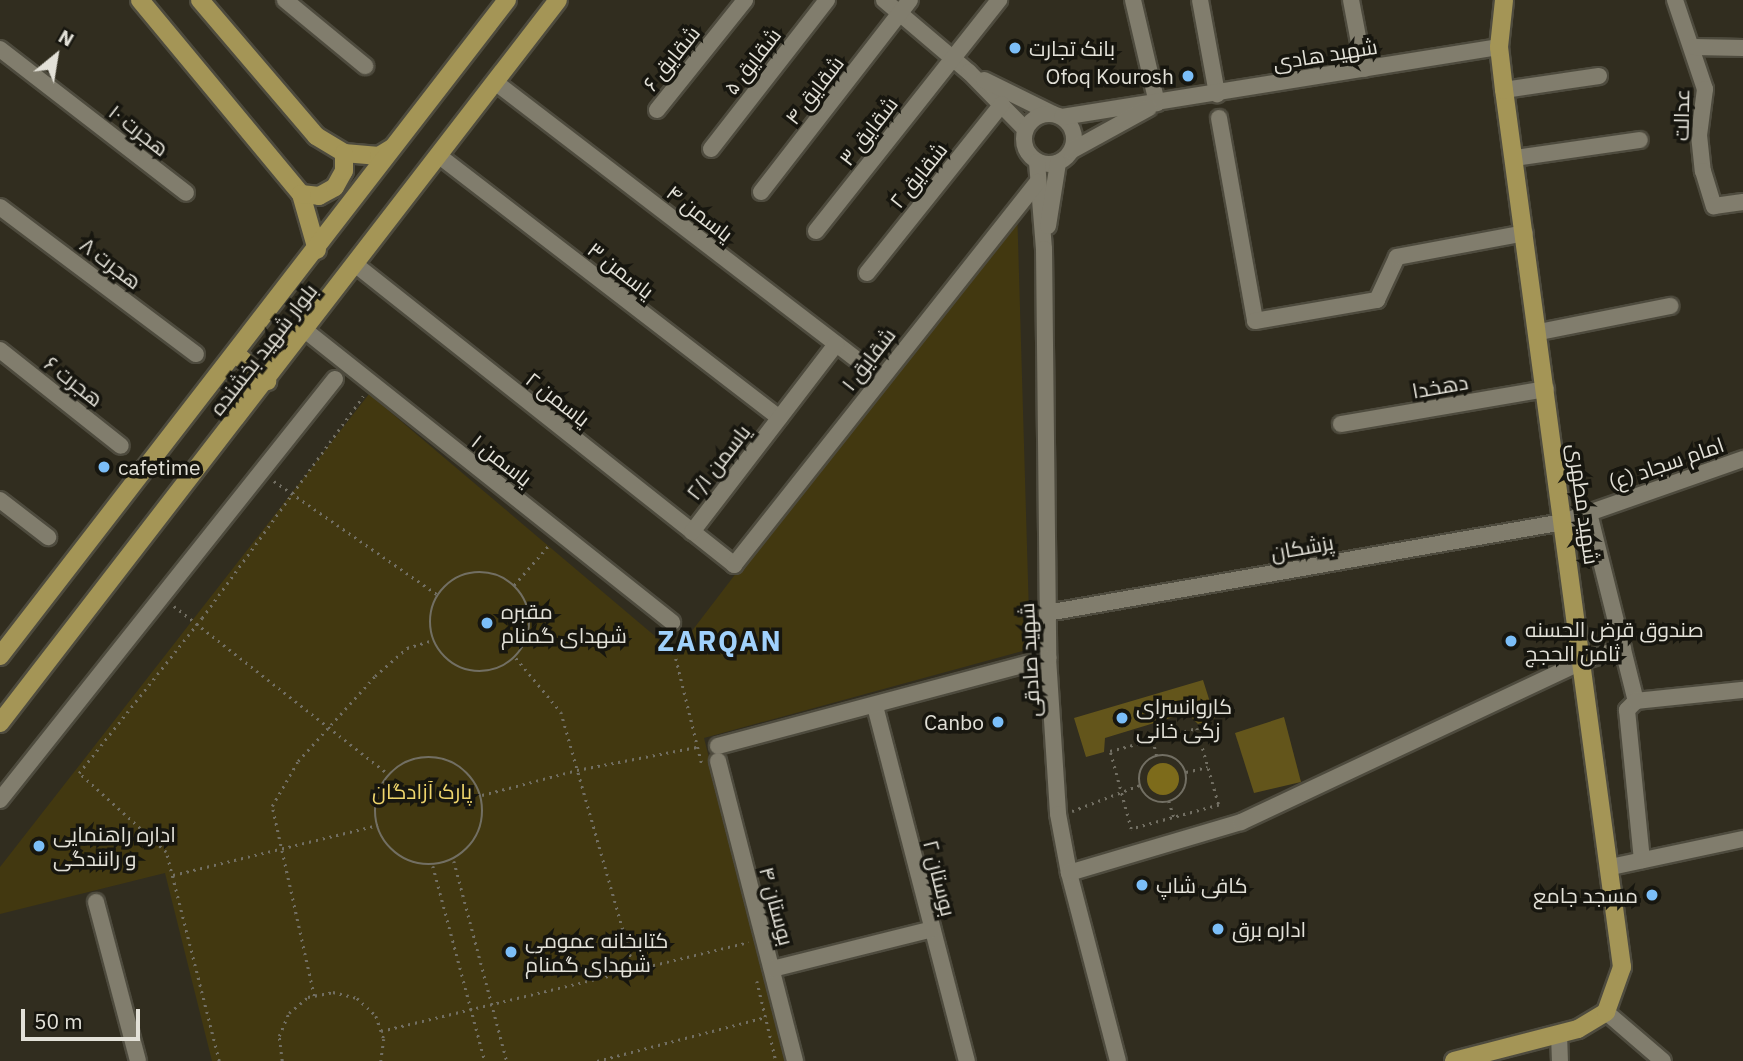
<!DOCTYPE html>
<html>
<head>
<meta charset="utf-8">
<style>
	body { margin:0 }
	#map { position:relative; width:1743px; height:1061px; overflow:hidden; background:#312d1f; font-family:"IBM Plex Sans",Cairo,sans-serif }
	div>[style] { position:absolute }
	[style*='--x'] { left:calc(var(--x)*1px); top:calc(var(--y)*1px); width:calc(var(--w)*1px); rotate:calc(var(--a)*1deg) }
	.green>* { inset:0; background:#423810 }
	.water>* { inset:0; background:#7d6b1b }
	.round { border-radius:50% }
	.building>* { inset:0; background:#63551b }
	.path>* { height:2.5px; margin-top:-1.25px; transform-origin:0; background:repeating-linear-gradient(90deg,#726f63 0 2px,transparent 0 7px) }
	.path>.ring { margin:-1.25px; padding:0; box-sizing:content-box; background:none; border:2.5px solid #726f63; border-radius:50% }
	.roads { filter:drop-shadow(2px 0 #4e4b3e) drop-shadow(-2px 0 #4e4b3e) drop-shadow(0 2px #4e4b3e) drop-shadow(0 -2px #4e4b3e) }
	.minor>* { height:16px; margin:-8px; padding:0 8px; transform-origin:8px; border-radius:8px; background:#817d6d }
	.minor>.ring { margin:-8px; padding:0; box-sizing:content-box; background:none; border:16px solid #817d6d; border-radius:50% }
	.major>* { height:18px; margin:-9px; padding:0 9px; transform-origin:9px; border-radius:9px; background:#a49556 }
	.dots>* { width:19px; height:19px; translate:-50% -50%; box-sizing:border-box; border:4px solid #17160f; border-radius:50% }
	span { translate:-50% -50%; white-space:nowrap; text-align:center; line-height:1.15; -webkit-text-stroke:7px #17160f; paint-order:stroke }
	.poi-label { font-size:21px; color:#e3e1d8 }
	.left { translate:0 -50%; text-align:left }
	.right { translate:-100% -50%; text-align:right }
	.street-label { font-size:21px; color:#e3e1d8 }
	.park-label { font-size:21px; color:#efd56c }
	.district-label { font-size:28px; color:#a0d1fc; font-weight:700; letter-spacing:2px }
	.north { position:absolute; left:21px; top:21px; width:70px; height:70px; -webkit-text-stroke:5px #17160f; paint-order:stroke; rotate:30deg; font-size:19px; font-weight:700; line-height:28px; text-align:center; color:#e3e1d8 }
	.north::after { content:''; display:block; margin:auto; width:24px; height:32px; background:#e3e1d8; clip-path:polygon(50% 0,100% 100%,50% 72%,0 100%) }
	.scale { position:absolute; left:21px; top:1009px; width:119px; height:32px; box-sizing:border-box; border:4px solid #e3e1d8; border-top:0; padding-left:9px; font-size:21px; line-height:24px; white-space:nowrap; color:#e3e1d8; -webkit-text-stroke:5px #17160f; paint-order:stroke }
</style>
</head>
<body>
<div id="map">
	<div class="green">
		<i style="clip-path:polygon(1017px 206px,1030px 649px,704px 738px,786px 1061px,212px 1061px,165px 873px,0 914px,0 867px,369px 394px,675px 653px)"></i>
	</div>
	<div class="water">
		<i class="round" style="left:1147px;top:763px;width:32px;height:32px"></i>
	</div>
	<div class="building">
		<i style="clip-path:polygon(1203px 680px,1215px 718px,1198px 724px,1187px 713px,1105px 738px,1104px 752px,1086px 757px,1074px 718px)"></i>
		<i style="clip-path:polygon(1284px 717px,1301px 782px,1254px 793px,1235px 733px)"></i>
	</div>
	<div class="path">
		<i style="--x:274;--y:481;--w:200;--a:34.8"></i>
		<i class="ring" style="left:430px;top:572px;width:97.5px;height:97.5px"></i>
		<i style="--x:514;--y:585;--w:55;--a:-48.7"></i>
		<i style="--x:174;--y:606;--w:272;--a:38.1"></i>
		<i style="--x:671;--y:638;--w:130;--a:76.2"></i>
		<i style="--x:516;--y:658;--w:70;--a:50.2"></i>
		<i style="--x:561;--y:712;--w:267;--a:74.1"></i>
		<i style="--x:1197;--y:728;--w:80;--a:74.1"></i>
		<i style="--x:1219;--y:805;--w:91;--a:164.7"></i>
		<i style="--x:1131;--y:829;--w:81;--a:-105.1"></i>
		<i style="--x:1110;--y:751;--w:90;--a:-14.8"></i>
		<i style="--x:1153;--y:740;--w:16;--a:76"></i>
		<i class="ring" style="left:1139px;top:755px;width:45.5px;height:45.5px"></i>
		<i class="ring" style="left:375px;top:757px;width:105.5px;height:105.5px"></i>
		<i style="--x:1186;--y:772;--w:22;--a:-13"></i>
		<i style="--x:482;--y:795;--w:98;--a:-14.7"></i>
		<i style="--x:577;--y:770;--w:122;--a:-10.9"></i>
		<i style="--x:1169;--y:801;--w:17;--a:73"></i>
		<i style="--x:1072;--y:811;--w:73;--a:-20.9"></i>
		<i style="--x:454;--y:861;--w:207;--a:75.2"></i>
		<i style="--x:433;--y:866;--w:202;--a:75.1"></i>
		<i style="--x:173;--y:875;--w:211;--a:-13.7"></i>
		<i style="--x:757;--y:981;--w:82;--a:76.6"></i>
		<i style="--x:314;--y:996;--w:195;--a:-102.5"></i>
		<i style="--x:272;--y:806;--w:52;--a:-60"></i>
		<i style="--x:298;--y:761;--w:115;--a:-47.8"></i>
		<i style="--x:375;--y:676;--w:43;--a:-41.2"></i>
		<i style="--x:407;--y:648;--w:27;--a:-17"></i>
		<i style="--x:381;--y:1031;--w:378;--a:-13.6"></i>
		<i style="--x:219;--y:1061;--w:216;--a:-104.2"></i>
		<i style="--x:166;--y:852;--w:118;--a:-137.8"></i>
		<i style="--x:79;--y:773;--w:198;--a:-51.6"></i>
		<i style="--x:202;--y:618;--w:274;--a:-54"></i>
		<i style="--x:282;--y:1061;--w:25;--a:-97"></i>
		<i style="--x:279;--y:1036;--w:25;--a:-67"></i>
		<i style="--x:289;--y:1013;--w:25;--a:-40"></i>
		<i style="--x:308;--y:997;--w:25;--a:-11"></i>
		<i style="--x:333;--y:992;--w:25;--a:14"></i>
		<i style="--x:357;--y:998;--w:26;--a:43"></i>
		<i style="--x:376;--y:1016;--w:24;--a:71"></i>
		<i style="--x:384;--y:1039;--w:22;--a:98"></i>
		<i style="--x:597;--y:1061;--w:175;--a:-14.6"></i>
	</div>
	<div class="roads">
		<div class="minor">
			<i style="--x:285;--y:0;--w:104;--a:39.5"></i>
			<i style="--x:884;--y:0;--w:111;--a:40.3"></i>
			<i style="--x:969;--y:72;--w:80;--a:45.5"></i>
			<i style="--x:1133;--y:0;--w:106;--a:76.9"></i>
			<i style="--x:1200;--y:0;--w:96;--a:79.7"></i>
			<i style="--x:1351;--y:0;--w:70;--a:79.3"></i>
			<i style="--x:1675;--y:0;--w:94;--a:71.4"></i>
			<i style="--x:1705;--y:89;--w:46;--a:97.4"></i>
			<i style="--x:1699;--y:135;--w:36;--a:84"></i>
			<i style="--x:1703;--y:171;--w:37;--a:73"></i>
			<i style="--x:1714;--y:206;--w:29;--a:-8"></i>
			<i style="--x:1694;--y:47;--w:49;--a:1.2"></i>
			<i style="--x:0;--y:49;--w:235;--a:37.7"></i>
			<i style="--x:984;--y:80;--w:77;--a:26.2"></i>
			<i style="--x:495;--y:82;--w:485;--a:37.5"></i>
			<i style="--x:1504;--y:90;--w:96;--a:-8.4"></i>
			<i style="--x:657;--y:110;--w:141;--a:-51.3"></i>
			<i class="ring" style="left:1024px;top:114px;width:34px;height:34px"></i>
			<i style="--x:1062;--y:117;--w:443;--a:-9.1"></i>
			<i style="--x:1219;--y:118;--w:206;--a:79.9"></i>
			<i style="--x:1255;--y:321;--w:124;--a:-9.8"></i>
			<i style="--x:1377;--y:300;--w:47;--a:-65.1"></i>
			<i style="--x:1397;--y:257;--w:130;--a:-10.6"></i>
			<i style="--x:711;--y:149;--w:189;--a:-52.1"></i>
			<i style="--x:1071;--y:151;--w:89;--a:-28.9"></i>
			<i style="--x:438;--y:155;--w:431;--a:37.6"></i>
			<i style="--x:1515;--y:158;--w:126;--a:-8.2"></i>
			<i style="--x:1037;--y:162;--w:87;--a:85.4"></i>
			<i style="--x:1044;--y:249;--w:409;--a:89.4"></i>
			<i style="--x:1048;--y:658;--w:156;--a:86.3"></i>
			<i style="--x:1058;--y:814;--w:60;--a:79.4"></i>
			<i style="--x:1069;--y:873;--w:194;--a:75.4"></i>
			<i style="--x:761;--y:192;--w:243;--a:-52.2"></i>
			<i style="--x:0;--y:207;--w:245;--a:36.9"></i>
			<i style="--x:1048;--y:226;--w:64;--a:-81"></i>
			<i style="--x:816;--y:231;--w:295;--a:-51.6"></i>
			<i style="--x:356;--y:265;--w:483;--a:38.4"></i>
			<i style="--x:734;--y:565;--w:489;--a:-51.6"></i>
			<i style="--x:867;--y:273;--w:216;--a:-51.4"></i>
			<i style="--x:306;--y:331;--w:468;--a:38.5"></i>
			<i style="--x:1539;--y:332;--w:134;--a:-11.2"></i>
			<i style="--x:0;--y:350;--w:154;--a:38.4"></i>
			<i style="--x:1341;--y:424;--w:208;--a:-9.7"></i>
			<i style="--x:0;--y:500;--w:61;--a:37.6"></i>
			<i style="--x:1589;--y:513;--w:194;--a:76"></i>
			<i style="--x:692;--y:532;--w:237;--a:-52.5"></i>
			<i style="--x:1047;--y:613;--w:524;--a:-10"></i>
			<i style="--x:1563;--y:522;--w:191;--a:-19.3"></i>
			<i style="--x:1636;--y:701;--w:13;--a:135"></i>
			<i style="--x:1627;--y:710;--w:151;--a:84.3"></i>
			<i style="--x:1636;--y:701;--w:108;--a:-5.9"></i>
			<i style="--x:875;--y:706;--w:367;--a:75.5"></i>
			<i style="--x:718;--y:746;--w:342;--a:-14.9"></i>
			<i style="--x:718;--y:761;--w:310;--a:75.6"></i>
			<i style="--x:0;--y:800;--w:538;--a:-51.49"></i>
			<i style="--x:1611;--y:867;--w:135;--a:-12"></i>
			<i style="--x:1069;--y:873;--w:179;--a:-16.5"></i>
			<i style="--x:1241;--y:822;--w:378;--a:-25.2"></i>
			<i style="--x:1583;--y:661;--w:42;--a:-18"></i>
			<i style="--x:96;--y:902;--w:164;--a:75.2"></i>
			<i style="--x:772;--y:969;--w:165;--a:-14"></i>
			<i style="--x:1606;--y:1012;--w:75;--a:40.7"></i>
			<i style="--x:1559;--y:1034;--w:27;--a:88"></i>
		</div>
		<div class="major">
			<i style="--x:140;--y:0;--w:252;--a:50.3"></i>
			<i style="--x:301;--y:194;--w:58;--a:74.1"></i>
			<i style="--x:200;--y:0;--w:179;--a:49.5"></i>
			<i style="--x:316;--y:136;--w:33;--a:31"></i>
			<i style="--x:344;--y:153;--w:35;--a:5"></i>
			<i style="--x:379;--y:156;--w:15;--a:-32"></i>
			<i style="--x:301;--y:194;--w:18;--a:6"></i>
			<i style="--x:319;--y:196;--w:18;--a:-29"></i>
			<i style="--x:335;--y:187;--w:18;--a:-61"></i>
			<i style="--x:344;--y:171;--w:18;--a:-90"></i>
			<i style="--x:235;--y:353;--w:43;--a:41.2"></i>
			<i style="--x:0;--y:656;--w:829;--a:-52.3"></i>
			<i style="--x:0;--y:723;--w:913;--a:-52.34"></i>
			<i style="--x:1454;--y:1061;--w:128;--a:-14.5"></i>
			<i style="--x:1578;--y:1029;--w:33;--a:-31"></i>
			<i style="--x:1606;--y:1012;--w:48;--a:-70.4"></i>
			<i style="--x:1622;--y:967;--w:885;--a:-97.66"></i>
			<i style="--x:1504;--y:90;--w:43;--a:-96.6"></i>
			<i style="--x:1499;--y:47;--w:47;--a:-83.9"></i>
		</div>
	</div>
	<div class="dots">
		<i style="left:1015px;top:48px;background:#7bbef8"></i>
		<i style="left:1188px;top:76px;background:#7bbef8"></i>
		<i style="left:104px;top:467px;background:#7bbef8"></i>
		<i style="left:487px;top:623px;background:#7bbef8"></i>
		<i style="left:1511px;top:641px;background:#7bbef8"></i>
		<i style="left:1122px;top:718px;background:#7bbef8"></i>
		<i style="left:998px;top:722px;background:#7bbef8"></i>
		<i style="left:39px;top:846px;background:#7bbef8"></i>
		<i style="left:1142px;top:885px;background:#7bbef8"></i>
		<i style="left:1652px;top:895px;background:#7bbef8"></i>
		<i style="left:1218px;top:929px;background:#7bbef8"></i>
		<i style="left:511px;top:952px;background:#7bbef8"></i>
	</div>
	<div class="poi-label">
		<span class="left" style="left:1029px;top:48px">بانک تجارت</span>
		<span class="right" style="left:1174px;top:76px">Ofoq Kourosh</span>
		<span class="left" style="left:118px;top:467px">cafetime</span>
		<span class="left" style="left:501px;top:623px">مقبره<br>شهدای گمنام</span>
		<span class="left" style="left:1525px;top:641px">صندوق قرض الحسنه<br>ثامن الحجج</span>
		<span class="left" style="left:1136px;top:718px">کاروانسرای<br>زکی خانی</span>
		<span class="right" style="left:984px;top:722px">Canbo</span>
		<span class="left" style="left:53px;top:846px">اداره راهنمایی<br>و رانندگی</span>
		<span class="left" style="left:1156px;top:885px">کافی شاپ</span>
		<span class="right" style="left:1638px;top:895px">مسجد جامع</span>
		<span class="left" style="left:1232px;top:929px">اداره برق</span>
		<span class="left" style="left:525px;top:952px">کتابخانه عمومی<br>شهدای گمنام</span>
	</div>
	<div class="street-label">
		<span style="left:1325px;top:54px;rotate:-9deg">شهید هادی</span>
		<span style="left:671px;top:58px;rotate:-51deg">شقایق ۶</span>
		<span style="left:752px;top:61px;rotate:-52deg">شقایق ۵</span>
		<span style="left:814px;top:90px;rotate:-52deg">شقایق ۴</span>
		<span style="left:1681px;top:115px;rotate:-89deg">عدالت</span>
		<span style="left:139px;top:130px;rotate:38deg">هجرت ۱۰</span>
		<span style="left:868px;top:131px;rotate:-52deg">شقایق ۳</span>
		<span style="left:918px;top:175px;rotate:-51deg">شقایق ۲</span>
		<span style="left:700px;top:213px;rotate:38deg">یاسمن ۴</span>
		<span style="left:111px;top:263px;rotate:37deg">هجرت ۸</span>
		<span style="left:621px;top:270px;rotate:38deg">یاسمن ۳</span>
		<span style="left:263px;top:349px;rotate:-52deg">بلوار شهید بخشنده</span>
		<span style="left:868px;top:359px;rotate:-52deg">شقایق ۱</span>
		<span style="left:74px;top:381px;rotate:38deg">هجرت ۶</span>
		<span style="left:1440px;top:386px;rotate:-10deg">دهخدا</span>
		<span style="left:558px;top:399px;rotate:38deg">یاسمن ۲</span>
		<span style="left:502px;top:460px;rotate:38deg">یاسمن ۱</span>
		<span style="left:718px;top:462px;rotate:-52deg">یاسمن ۲/۱</span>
		<span style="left:1666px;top:463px;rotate:-19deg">امام سجاد (ع)</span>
		<span style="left:1584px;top:504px;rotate:82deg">شهید مطهری</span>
		<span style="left:1302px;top:547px;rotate:-10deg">پزشکان</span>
		<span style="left:1029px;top:660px;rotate:-93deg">شهید صادقی</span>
		<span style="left:940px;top:878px;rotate:76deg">بوستان ۲</span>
		<span style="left:777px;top:906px;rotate:75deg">بوستان ۴</span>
	</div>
	<div class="park-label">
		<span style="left:422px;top:791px">پارک آزادگان</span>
	</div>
	<div class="district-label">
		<span style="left:720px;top:641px">ZARQAN</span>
	</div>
	<div class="north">N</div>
	<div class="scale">50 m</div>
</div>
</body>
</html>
